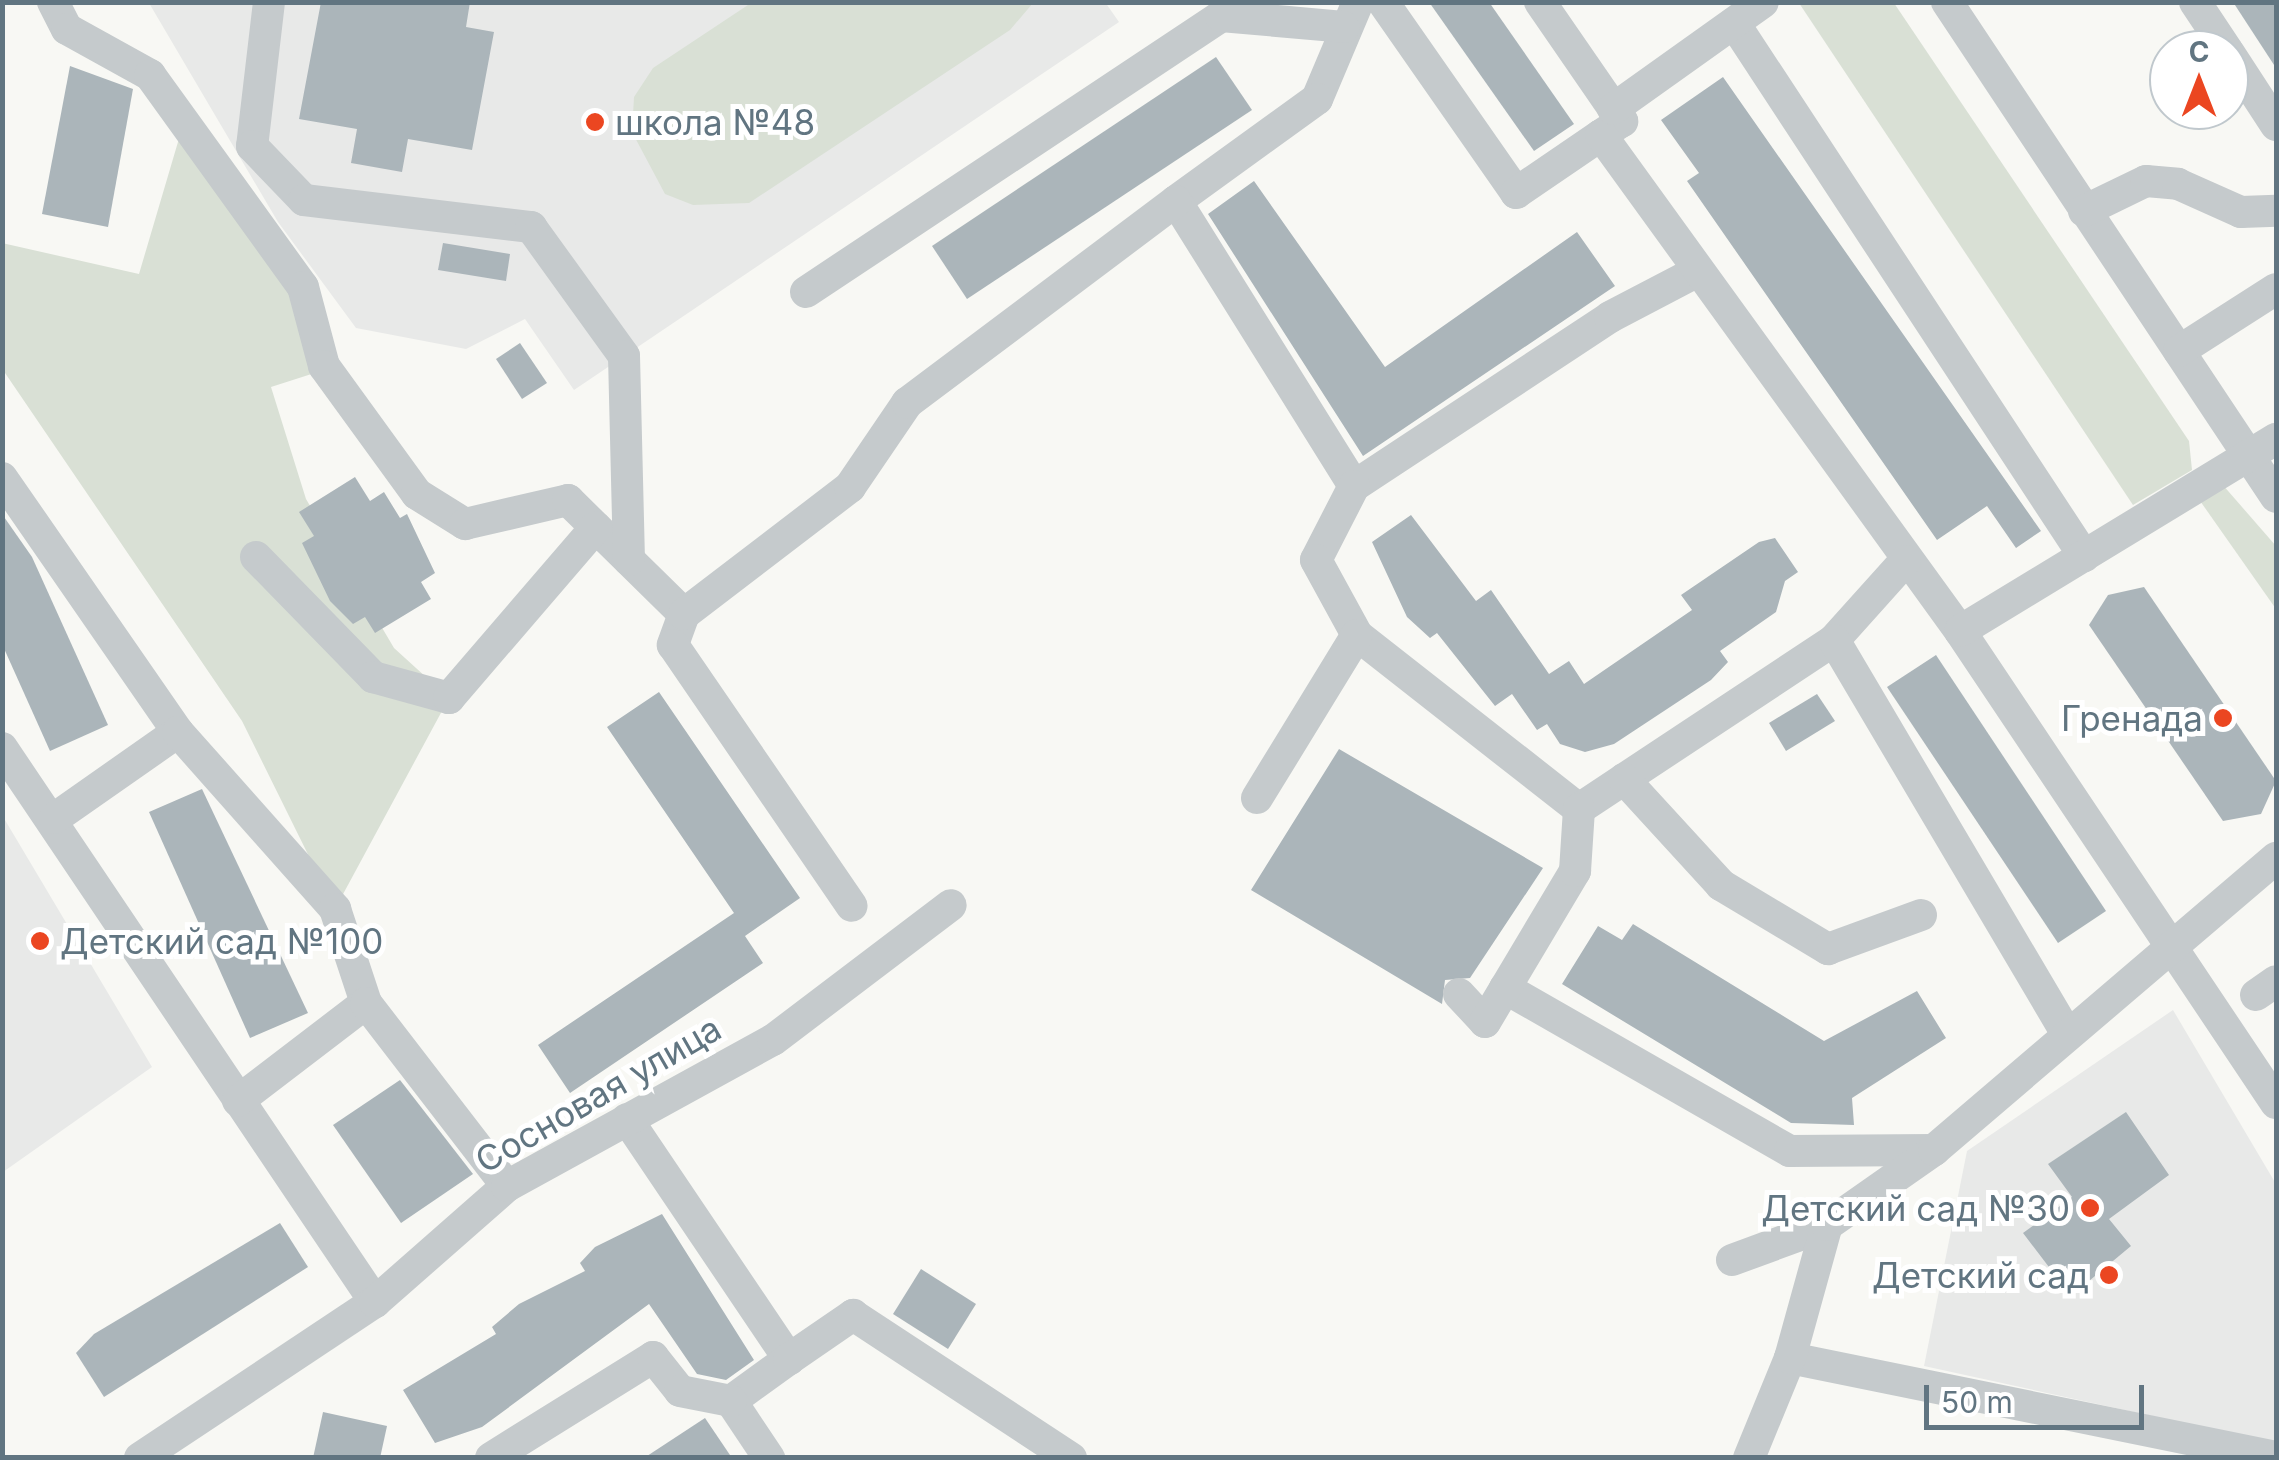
<!DOCTYPE html>
<html>
<head>
<meta charset="utf-8">
<style>
	body { margin:0 }
	#map { position:relative; width:2279px; height:1460px; overflow:hidden; background:#f8f8f4; font-family:Inter,sans-serif }
	div>[style] { position:absolute }
	.built>* { inset:0; background:#e8e9e8 }
	.green>* { inset:0; background:#d9e0d5 }
	.building>* { inset:0; background:#abb5ba }
	.minor>* { height:32px; margin:-16px; padding:0 16px; transform-origin:16px; border-radius:16px; background:#c5cacc }
	.dots>* { width:28px; height:28px; translate:-50% -50%; box-sizing:border-box; border:5px solid #fff; border-radius:50% }
	span { translate:-50% -50%; white-space:nowrap; text-align:center; line-height:1.15; -webkit-text-stroke:10px #fff; paint-order:stroke }
	.poi-label { font-size:35px; color:#617581 }
	.left { translate:0 -50%; text-align:left }
	.right { translate:-100% -50%; text-align:right }
	.street-label { font-size:35px; color:#617581 }
	.frame { position:absolute; inset:0; border:5px solid #617581; pointer-events:none }
	.north { position:absolute; left:2149px; top:30px; width:100px; height:100px; box-sizing:border-box; background:#fff; border:2px solid #c0c8cd; border-radius:50%; rotate:0deg; font-size:28px; font-weight:700; line-height:40px; text-align:center; color:#617581 }
	.north::after { content:''; display:block; margin:auto; width:35px; height:45px; background:#eb4621; clip-path:polygon(50% 0,100% 100%,50% 72%,0 100%) }
	.scale { position:absolute; left:1924px; top:1385px; width:220px; height:45px; box-sizing:border-box; border:5px solid #617581; border-top:0; padding-left:12px; font-size:30px; line-height:35px; white-space:nowrap; color:#617581; -webkit-text-stroke:8px #fff; paint-order:stroke }
</style>
</head>
<body>
<div id="map">
	<div class="built">
		<div style="clip-path:polygon(1105px 2px,1119px 22px,574px 390px,525px 319px,466px 349px,356px 328px,278px 222px,149px 3px)"></div>
		<div style="clip-path:polygon(2px 815px,152px 1067px,3px 1172px,2px 1172px)"></div>
		<div style="clip-path:polygon(2173px 1010px,2276px 1184px,2276px 1443px,1924px 1366px,1967px 1151px)"></div>
	</div>
	<div class="green">
		<div style="clip-path:polygon(751px 3px,751px 2px,1033px 3px,1010px 30px,749px 203px,693px 205px,665px 194px,632px 132px,634px 97px,653px 68px)"></div>
		<div style="clip-path:polygon(1799px 3px,1894px 3px,2189px 441px,2192px 470px,2133px 505px)"></div>
		<div style="clip-path:polygon(183px 125px,303px 287px,324px 370px,271px 387px,306px 499px,394px 648px,449px 698px,335px 909px,242px 721px,3px 370px,2px 243px,139px 274px)"></div>
		<div style="clip-path:polygon(2222px 484px,2276px 546px,2276px 609px,2198px 498px)"></div>
	</div>
	<div class="building">
		<div style="clip-path:polygon(321px 2px,470px 2px,466px 27px,494px 32px,472px 150px,408px 139px,402px 172px,351px 163px,357px 129px,299px 119px)"></div>
		<div style="clip-path:polygon(1429px 2px,1489px 2px,1574px 124px,1534px 151px)"></div>
		<div style="clip-path:polygon(2233px 2px,2276px 2px,2276px 68px)"></div>
		<div style="clip-path:polygon(1216px 57px,1252px 110px,967px 299px,932px 246px)"></div>
		<div style="clip-path:polygon(70px 66px,133px 89px,108px 227px,42px 214px)"></div>
		<div style="clip-path:polygon(1723px 77px,2041px 531px,2016px 548px,1987px 506px,1937px 540px,1687px 181px,1699px 173px,1661px 120px)"></div>
		<div style="clip-path:polygon(1254px 181px,1385px 367px,1577px 232px,1615px 286px,1363px 456px,1208px 214px)"></div>
		<div style="clip-path:polygon(443px 243px,510px 254px,506px 281px,438px 270px)"></div>
		<div style="clip-path:polygon(520px 343px,547px 383px,522px 399px,496px 359px)"></div>
		<div style="clip-path:polygon(355px 477px,370px 501px,384px 492px,400px 518px,407px 514px,435px 573px,421px 582px,431px 599px,375px 633px,365px 617px,353px 624px,330px 601px,302px 543px,314px 536px,299px 512px)"></div>
		<div style="clip-path:polygon(2px 514px,32px 557px,108px 725px,50px 751px,2px 644px)"></div>
		<div style="clip-path:polygon(1411px 515px,1476px 601px,1491px 590px,1549px 674px,1569px 661px,1584px 684px,1692px 610px,1681px 595px,1759px 542px,1775px 538px,1798px 572px,1785px 581px,1776px 612px,1720px 651px,1728px 662px,1711px 680px,1614px 744px,1585px 752px,1560px 744px,1547px 724px,1537px 730px,1512px 694px,1495px 706px,1437px 633px,1430px 638px,1407px 617px,1372px 542px)"></div>
		<div style="clip-path:polygon(2144px 587px,2276px 781px,2261px 814px,2223px 821px,2089px 625px,2108px 595px)"></div>
		<div style="clip-path:polygon(1936px 655px,2106px 911px,2058px 943px,1887px 687px)"></div>
		<div style="clip-path:polygon(659px 692px,800px 898px,745px 936px,763px 963px,570px 1093px,538px 1045px,734px 913px,607px 727px)"></div>
		<div style="clip-path:polygon(1817px 694px,1835px 721px,1786px 751px,1769px 723px)"></div>
		<div style="clip-path:polygon(1339px 749px,1543px 868px,1470px 978px,1445px 980px,1442px 1004px,1251px 890px)"></div>
		<div style="clip-path:polygon(202px 789px,308px 1013px,250px 1038px,149px 812px)"></div>
		<div style="clip-path:polygon(1633px 924px,1824px 1041px,1917px 991px,1946px 1038px,1852px 1098px,1854px 1125px,1791px 1123px,1562px 984px,1598px 926px,1622px 940px)"></div>
		<div style="clip-path:polygon(400px 1080px,473px 1174px,401px 1223px,333px 1125px)"></div>
		<div style="clip-path:polygon(2126px 1112px,2169px 1175px,2109px 1219px,2131px 1246px,2071px 1296px,2023px 1233px,2072px 1197px,2048px 1164px)"></div>
		<div style="clip-path:polygon(662px 1214px,754px 1360px,726px 1380px,697px 1374px,649px 1304px,482px 1427px,435px 1443px,403px 1390px,496px 1334px,492px 1327px,519px 1304px,585px 1271px,580px 1263px,595px 1247px)"></div>
		<div style="clip-path:polygon(280px 1223px,308px 1267px,104px 1397px,76px 1353px,94px 1334px)"></div>
		<div style="clip-path:polygon(921px 1269px,976px 1304px,948px 1349px,893px 1314px)"></div>
		<div style="clip-path:polygon(323px 1412px,387px 1426px,380px 1458px,313px 1458px)"></div>
		<div style="clip-path:polygon(705px 1418px,732px 1458px,644px 1458px)"></div>
	</div>
	<div class="minor">
		<div style="left:53px;top:2px;width:30px;rotate:63deg"></div>
		<div style="left:67px;top:29px;width:95px;rotate:29deg"></div>
		<div style="left:150px;top:75px;width:261px;rotate:54.2deg"></div>
		<div style="left:303px;top:287px;width:82px;rotate:75.1deg"></div>
		<div style="left:324px;top:366px;width:158px;rotate:54deg"></div>
		<div style="left:417px;top:494px;width:57px;rotate:32deg"></div>
		<div style="left:465px;top:524px;width:106px;rotate:-13.1deg"></div>
		<div style="left:568px;top:500px;width:163px;rotate:44.5deg"></div>
		<div style="left:684px;top:614px;width:33px;rotate:110deg"></div>
		<div style="left:673px;top:645px;width:316px;rotate:55.6deg"></div>
		<div style="left:269px;top:2px;width:145px;rotate:96.7deg"></div>
		<div style="left:252px;top:146px;width:75px;rotate:46.1deg"></div>
		<div style="left:304px;top:200px;width:229px;rotate:6.8deg"></div>
		<div style="left:531px;top:227px;width:159px;rotate:54.2deg"></div>
		<div style="left:624px;top:356px;width:204px;rotate:88.6deg"></div>
		<div style="left:1358px;top:2px;width:105px;rotate:112.9deg"></div>
		<div style="left:1317px;top:99px;width:174px;rotate:144.1deg"></div>
		<div style="left:1176px;top:201px;width:336px;rotate:58deg"></div>
		<div style="left:1354px;top:486px;width:307px;rotate:-33.4deg"></div>
		<div style="left:1610px;top:317px;width:99px;rotate:-27.6deg"></div>
		<div style="left:1383px;top:2px;width:233px;rotate:55.1deg"></div>
		<div style="left:1516px;top:193px;width:103px;rotate:-34.3deg"></div>
		<div style="left:1540px;top:2px;width:145px;rotate:55.4deg"></div>
		<div style="left:1622px;top:121px;width:25px;rotate:146deg"></div>
		<div style="left:1601px;top:135px;width:612px;rotate:54.1deg"></div>
		<div style="left:1960px;top:631px;width:568px;rotate:56.2deg"></div>
		<div style="left:1947px;top:2px;width:594px;rotate:56.39deg"></div>
		<div style="left:2195px;top:2px;width:58px;rotate:56.3deg"></div>
		<div style="left:1734px;top:23px;width:638px;rotate:56.71deg"></div>
		<div style="left:2229px;top:53px;width:86px;rotate:56.9deg"></div>
		<div style="left:1613px;top:109px;width:184px;rotate:-35.5deg"></div>
		<div style="left:2084px;top:211px;width:69px;rotate:-25.8deg"></div>
		<div style="left:2146px;top:181px;width:32px;rotate:5deg"></div>
		<div style="left:2178px;top:184px;width:69px;rotate:24deg"></div>
		<div style="left:2241px;top:212px;width:35px;rotate:-2deg"></div>
		<div style="left:806px;top:292px;width:498px;rotate:-33.6deg"></div>
		<div style="left:1221px;top:16px;width:123px;rotate:5.1deg"></div>
		<div style="left:2179px;top:351px;width:115px;rotate:-32.6deg"></div>
		<div style="left:2px;top:478px;width:309px;rotate:55.3deg"></div>
		<div style="left:1354px;top:486px;width:83px;rotate:117.2deg"></div>
		<div style="left:1316px;top:560px;width:85px;rotate:61.3deg"></div>
		<div style="left:1357px;top:635px;width:282px;rotate:38.1deg"></div>
		<div style="left:1579px;top:809px;width:306px;rotate:-33.5deg"></div>
		<div style="left:1834px;top:640px;width:106px;rotate:-48.1deg"></div>
		<div style="left:256px;top:557px;width:168px;rotate:45.7deg"></div>
		<div style="left:373px;top:677px;width:79px;rotate:15.4deg"></div>
		<div style="left:449px;top:698px;width:225px;rotate:-49.3deg"></div>
		<div style="left:684px;top:614px;width:209px;rotate:-37.4deg"></div>
		<div style="left:850px;top:487px;width:102px;rotate:-55.8deg"></div>
		<div style="left:907px;top:403px;width:336px;rotate:-36.9deg"></div>
		<div style="left:1960px;top:631px;width:370px;rotate:-31.3deg"></div>
		<div style="left:1834px;top:640px;width:454px;rotate:59.4deg"></div>
		<div style="left:2px;top:748px;width:668px;rotate:56.05deg"></div>
		<div style="left:1624px;top:779px;width:144px;rotate:47.5deg"></div>
		<div style="left:1721px;top:885px;width:125px;rotate:30.9deg"></div>
		<div style="left:1828px;top:949px;width:99px;rotate:-20.1deg"></div>
		<div style="left:1257px;top:798px;width:191px;rotate:-58.5deg"></div>
		<div style="left:55px;top:818px;width:150px;rotate:-35deg"></div>
		<div style="left:178px;top:732px;width:237px;rotate:48.4deg"></div>
		<div style="left:335px;top:909px;width:99px;rotate:71.7deg"></div>
		<div style="left:366px;top:1003px;width:161px;rotate:142.6deg"></div>
		<div style="left:1505px;top:988px;width:328px;rotate:29.8deg"></div>
		<div style="left:1790px;top:1151px;width:144px;rotate:-0.4deg"></div>
		<div style="left:1459px;top:994px;width:38px;rotate:47deg"></div>
		<div style="left:1485px;top:1022px;width:176px;rotate:-59.2deg"></div>
		<div style="left:1575px;top:871px;width:62px;rotate:-86.3deg"></div>
		<div style="left:2256px;top:995px;width:24px;rotate:-35deg"></div>
		<div style="left:366px;top:1003px;width:231px;rotate:52.4deg"></div>
		<div style="left:627px;top:1119px;width:290px;rotate:56deg"></div>
		<div style="left:789px;top:1359px;width:72px;rotate:144.1deg"></div>
		<div style="left:731px;top:1401px;width:69px;rotate:56.3deg"></div>
		<div style="left:1732px;top:1260px;width:101px;rotate:-20.2deg"></div>
		<div style="left:1790px;top:1358px;width:496px;rotate:11.5deg"></div>
		<div style="left:789px;top:1359px;width:78px;rotate:-34.5deg"></div>
		<div style="left:853px;top:1315px;width:261px;rotate:33.3deg"></div>
		<div style="left:140px;top:1458px;width:282px;rotate:-33.6deg"></div>
		<div style="left:375px;top:1302px;width:176px;rotate:-41.3deg"></div>
		<div style="left:507px;top:1186px;width:303px;rotate:-28.8deg"></div>
		<div style="left:773px;top:1040px;width:223px;rotate:-37.2deg"></div>
		<div style="left:491px;top:1458px;width:191px;rotate:-31.9deg"></div>
		<div style="left:653px;top:1357px;width:43px;rotate:51.5deg"></div>
		<div style="left:680px;top:1391px;width:52px;rotate:11.1deg"></div>
		<div style="left:1749px;top:1458px;width:108px;rotate:-67.7deg"></div>
		<div style="left:1790px;top:1358px;width:138px;rotate:-74.5deg"></div>
		<div style="left:1827px;top:1225px;width:131px;rotate:-35deg"></div>
		<div style="left:1934px;top:1150px;width:450px;rotate:-40.5deg"></div>
	</div>
	<div class="dots">
		<div style="left:595px;top:122px;background:#eb4621"></div>
		<div style="left:2223px;top:718px;background:#eb4621"></div>
		<div style="left:40px;top:941px;background:#eb4621"></div>
		<div style="left:2090px;top:1208px;background:#eb4621"></div>
		<div style="left:2109px;top:1275px;background:#eb4621"></div>
	</div>
	<div class="poi-label">
		<span class="left" style="left:615px;top:122px">школа №48</span>
		<span class="right" style="left:2203px;top:718px">Гренада</span>
		<span class="left" style="left:60px;top:941px">Детский сад №100</span>
		<span class="right" style="left:2070px;top:1208px">Детский сад №30</span>
		<span class="right" style="left:2089px;top:1275px">Детский сад</span>
	</div>
	<div class="street-label">
		<span style="left:598px;top:1094px;rotate:-30deg">Сосновая улица</span>
	</div>
	<div class="frame"></div>
	<div class="north">С</div>
	<div class="scale">50 m</div>
</div>
</body>
</html>
